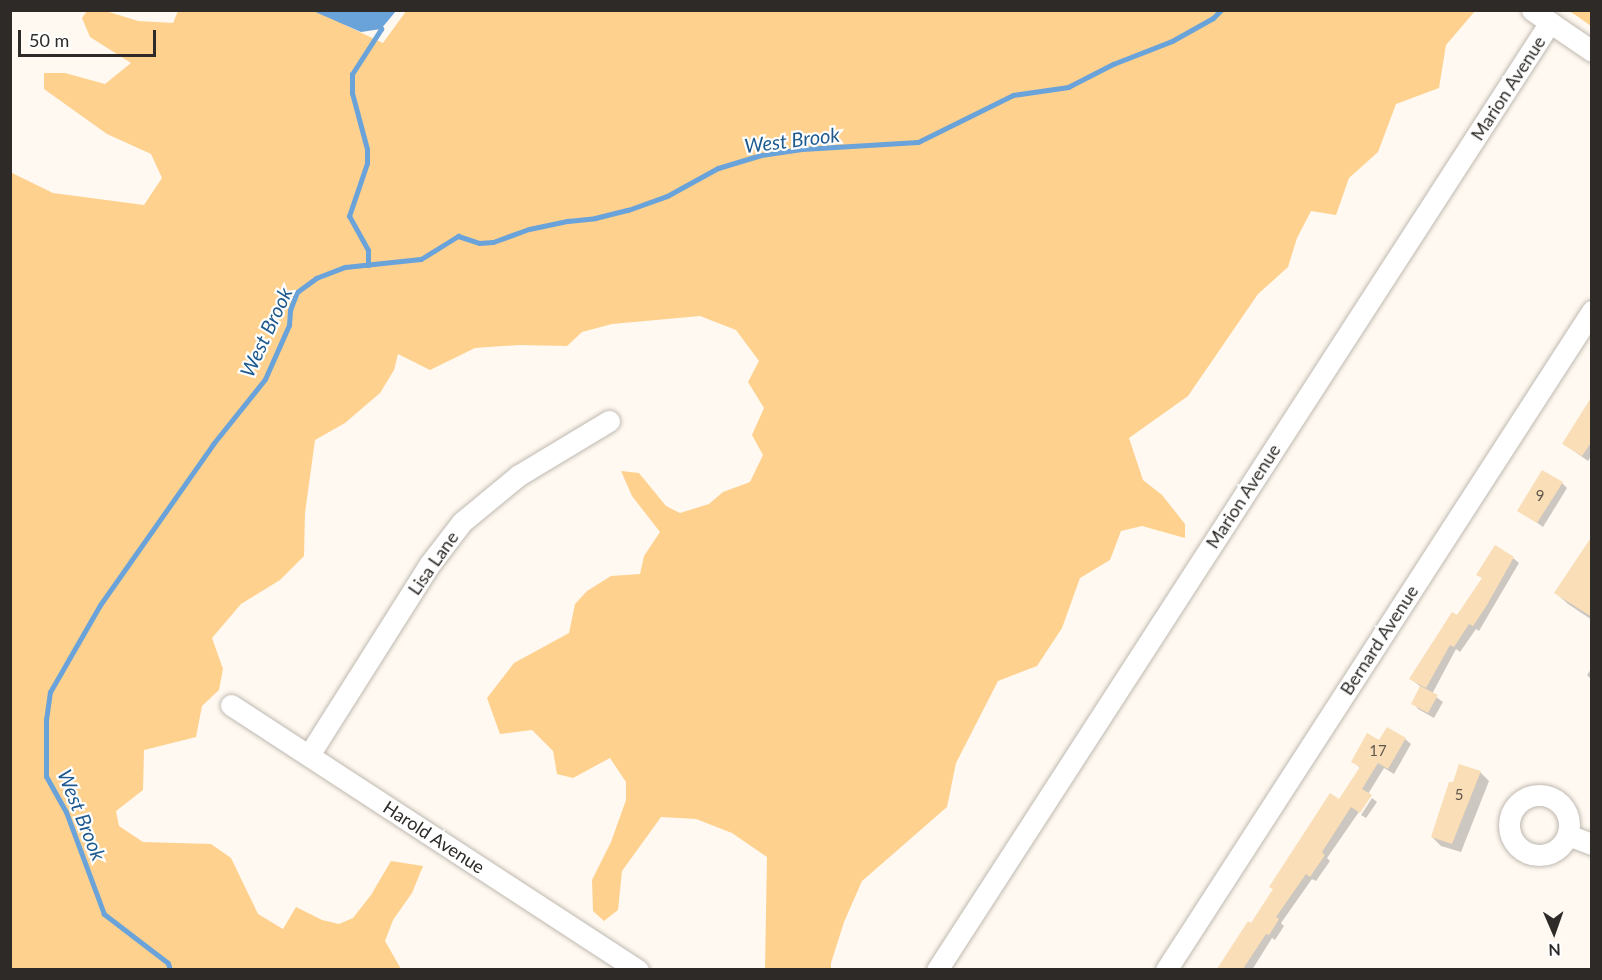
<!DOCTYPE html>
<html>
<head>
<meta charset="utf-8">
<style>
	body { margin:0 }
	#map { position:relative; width:1602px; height:980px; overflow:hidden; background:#fff9f1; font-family:Lato,sans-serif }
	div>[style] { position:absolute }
	.green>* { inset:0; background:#ffd18e }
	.water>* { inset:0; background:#6aa3d9 }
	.shadow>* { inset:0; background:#0003 }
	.stream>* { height:5px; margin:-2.5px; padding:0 2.5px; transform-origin:2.5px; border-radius:2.5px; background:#6aa3d9 }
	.building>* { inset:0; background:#fadeb7 }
	.roads { filter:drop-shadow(0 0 2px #bfb9b1) drop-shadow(0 0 2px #bfb9b1) }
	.minor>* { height:21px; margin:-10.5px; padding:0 10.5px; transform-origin:10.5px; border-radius:10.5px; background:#fff }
	.minor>.ring { margin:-10.5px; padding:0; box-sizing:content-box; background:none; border:21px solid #fff; border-radius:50% }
	span { translate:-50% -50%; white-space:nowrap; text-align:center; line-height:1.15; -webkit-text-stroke:4.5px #fff; paint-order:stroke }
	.number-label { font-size:15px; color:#60574b }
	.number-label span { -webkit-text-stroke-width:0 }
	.street-label { font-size:18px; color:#2d2a27 }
	.water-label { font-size:20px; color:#1e5a8e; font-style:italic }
	.frame { position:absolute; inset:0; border:12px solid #2d2a27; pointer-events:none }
	.north { position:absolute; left:1524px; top:902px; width:60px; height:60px; -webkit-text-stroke:4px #fff; paint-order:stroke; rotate:178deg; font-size:16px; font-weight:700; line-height:24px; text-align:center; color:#2d2a27 }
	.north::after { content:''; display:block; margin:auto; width:21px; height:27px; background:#2d2a27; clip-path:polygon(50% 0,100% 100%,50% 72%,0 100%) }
	.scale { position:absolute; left:18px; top:30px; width:138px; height:27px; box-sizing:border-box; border:3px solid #2d2a27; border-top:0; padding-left:8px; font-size:18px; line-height:21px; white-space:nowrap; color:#2d2a27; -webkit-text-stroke:4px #fff; paint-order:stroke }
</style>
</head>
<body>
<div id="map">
	<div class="green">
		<div style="clip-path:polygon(407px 10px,1475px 11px,1446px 45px,1439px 88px,1396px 104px,1378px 152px,1349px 178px,1336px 215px,1311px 211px,1297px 238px,1288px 267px,1258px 294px,1188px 396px,1129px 438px,1143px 480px,1162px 495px,1185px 524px,1185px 538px,1142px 526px,1121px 531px,1110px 560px,1080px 578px,1062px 628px,1037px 666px,998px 681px,956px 763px,947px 807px,862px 881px,844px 922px,831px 963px,831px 969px,765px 969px,767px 857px,732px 833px,696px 819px,661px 817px,622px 871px,618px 910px,604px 921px,593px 911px,592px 880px,611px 842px,626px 800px,626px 782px,610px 758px,573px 778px,557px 774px,553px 751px,532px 730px,500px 734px,487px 698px,514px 663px,569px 633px,575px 604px,587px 591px,611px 576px,640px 574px,644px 556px,660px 532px,632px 496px,621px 471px,639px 473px,666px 506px,680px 513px,709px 504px,723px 492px,750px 482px,763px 455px,752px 435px,764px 408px,748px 382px,759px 361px,736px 330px,700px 316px,612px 324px,582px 332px,567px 346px,519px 345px,475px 348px,430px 370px,398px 354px,394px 370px,380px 393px,345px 423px,315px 440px,305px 513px,304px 556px,280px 580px,241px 604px,212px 638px,223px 669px,219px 690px,202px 706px,196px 737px,144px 750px,143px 790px,116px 811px,119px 826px,143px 842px,211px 844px,231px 858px,258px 914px,283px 929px,296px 907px,322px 920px,339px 924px,353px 918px,371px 895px,391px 861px,423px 866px,412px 893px,393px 920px,385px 941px,401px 969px,11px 969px,10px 172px,53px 193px,144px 205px,162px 178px,151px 154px,107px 134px,44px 89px,44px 73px,65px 73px,105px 84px,131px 63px,90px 37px,82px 18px,87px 11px,106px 11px,138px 21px,173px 23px,178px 11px,322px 11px,347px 26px,383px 43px)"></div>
		<div style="clip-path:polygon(1569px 11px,1591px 11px,1591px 26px,1577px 16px)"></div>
	</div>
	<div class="water">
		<div style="clip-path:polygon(313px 11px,396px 11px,381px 29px,361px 32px)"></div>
	</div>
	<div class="shadow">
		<div style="clip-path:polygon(1592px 401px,1592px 455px,1588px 461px,1564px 444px)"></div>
		<div style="clip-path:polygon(1562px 483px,1567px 488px,1543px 527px,1519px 510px)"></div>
		<div style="clip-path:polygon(1592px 540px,1592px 620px,1568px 604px,1556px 593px)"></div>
		<div style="clip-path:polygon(1513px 558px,1519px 563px,1479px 631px,1476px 629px,1460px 652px,1456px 649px,1432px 694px,1443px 702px,1434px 718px,1418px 709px,1413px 703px,1421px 687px,1411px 679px,1458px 618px,1483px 579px,1478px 574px)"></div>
		<div style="clip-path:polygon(1592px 668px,1592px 680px,1587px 675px)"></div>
		<div style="clip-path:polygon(1405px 739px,1411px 744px,1394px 774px,1384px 768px,1368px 794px,1370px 796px,1327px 858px,1330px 861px,1316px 881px,1312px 879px,1281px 923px,1284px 926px,1275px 940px,1272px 938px,1252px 970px,1219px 970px,1361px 769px,1353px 761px,1380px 742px)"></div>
		<div style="clip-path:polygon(1480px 772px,1489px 781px,1461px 852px,1441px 846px,1432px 837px)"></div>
		<div style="clip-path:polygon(1372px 798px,1377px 802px,1366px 818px,1361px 815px)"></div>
	</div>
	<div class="stream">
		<div style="left:368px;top:265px;width:15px;rotate:-90deg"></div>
		<div style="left:368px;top:250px;width:39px;rotate:-119deg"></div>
		<div style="left:349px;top:216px;width:56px;rotate:-71.2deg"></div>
		<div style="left:367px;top:163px;width:14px;rotate:-90deg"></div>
		<div style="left:367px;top:149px;width:58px;rotate:-105deg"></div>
		<div style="left:352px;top:93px;width:19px;rotate:-90deg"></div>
		<div style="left:352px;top:74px;width:54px;rotate:-57.2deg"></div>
		<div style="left:381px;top:29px;width:21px;rotate:-113deg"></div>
		<div style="left:170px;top:970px;width:7px;rotate:-106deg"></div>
		<div style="left:168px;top:963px;width:81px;rotate:-142.6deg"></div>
		<div style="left:104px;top:914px;width:109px;rotate:-110.4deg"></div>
		<div style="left:66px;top:812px;width:41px;rotate:-119.1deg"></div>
		<div style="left:46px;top:776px;width:56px;rotate:-90deg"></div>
		<div style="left:46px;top:720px;width:28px;rotate:-82deg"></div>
		<div style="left:50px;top:692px;width:100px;rotate:-60.1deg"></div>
		<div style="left:100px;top:605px;width:197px;rotate:-54.9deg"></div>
		<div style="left:213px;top:444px;width:83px;rotate:-51.3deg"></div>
		<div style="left:265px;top:379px;width:59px;rotate:-66deg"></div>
		<div style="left:289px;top:325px;width:15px;rotate:-86deg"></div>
		<div style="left:290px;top:310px;width:19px;rotate:-69deg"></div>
		<div style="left:297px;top:292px;width:24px;rotate:-36deg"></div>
		<div style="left:316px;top:278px;width:31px;rotate:-21deg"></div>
		<div style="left:345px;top:267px;width:76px;rotate:-6deg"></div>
		<div style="left:421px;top:259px;width:44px;rotate:-31.9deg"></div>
		<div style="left:458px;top:236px;width:22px;rotate:18deg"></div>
		<div style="left:479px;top:243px;width:14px;rotate:-4deg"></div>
		<div style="left:493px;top:242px;width:38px;rotate:-20deg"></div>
		<div style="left:529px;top:229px;width:40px;rotate:-12deg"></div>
		<div style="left:568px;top:221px;width:27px;rotate:-6deg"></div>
		<div style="left:595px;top:218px;width:34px;rotate:-14deg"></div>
		<div style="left:628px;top:210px;width:41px;rotate:-19.7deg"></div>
		<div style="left:667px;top:196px;width:58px;rotate:-28.8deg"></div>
		<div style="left:718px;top:168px;width:45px;rotate:-16.8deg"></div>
		<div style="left:761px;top:155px;width:41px;rotate:-8.3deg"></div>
		<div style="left:802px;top:149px;width:116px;rotate:-3.5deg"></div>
		<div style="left:918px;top:142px;width:106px;rotate:-26.3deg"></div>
		<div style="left:1013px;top:95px;width:56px;rotate:-8.3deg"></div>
		<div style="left:1068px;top:87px;width:51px;rotate:-27.1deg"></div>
		<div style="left:1113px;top:64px;width:63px;rotate:-21.3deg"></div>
		<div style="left:1172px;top:41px;width:47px;rotate:-29.3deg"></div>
		<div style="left:1213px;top:18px;width:11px;rotate:-45deg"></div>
	</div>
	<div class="building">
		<div style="clip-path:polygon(1592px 396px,1592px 441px,1582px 456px,1562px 444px)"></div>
		<div style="clip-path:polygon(1542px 470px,1563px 482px,1537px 523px,1517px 511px)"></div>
		<div style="clip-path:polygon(1592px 536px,1592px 617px,1554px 593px)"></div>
		<div style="clip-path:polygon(1495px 545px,1514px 557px,1487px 605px,1473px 626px,1469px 624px,1454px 647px,1450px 645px,1426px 688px,1409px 679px,1452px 612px,1457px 615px,1482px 578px,1476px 575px)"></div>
		<div style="clip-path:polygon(1420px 686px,1438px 695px,1428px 713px,1411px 704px)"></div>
		<div style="clip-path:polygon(1387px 727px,1406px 738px,1388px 769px,1378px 763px,1362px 789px,1372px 795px,1360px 813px,1351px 807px,1322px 852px,1325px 855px,1310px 877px,1306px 874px,1276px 917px,1279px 919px,1269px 935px,1266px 934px,1243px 969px,1217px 969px,1248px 921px,1251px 923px,1273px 889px,1269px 887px,1330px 793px,1339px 799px,1360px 767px,1351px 762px,1367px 733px,1379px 740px)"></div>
		<div style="clip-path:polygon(1459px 764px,1481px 771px,1452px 844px,1431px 837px,1449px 782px,1453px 782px)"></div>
	</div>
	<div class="roads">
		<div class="minor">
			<div style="left:1532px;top:10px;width:73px;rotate:34.3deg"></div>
			<div style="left:231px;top:705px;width:486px;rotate:33.1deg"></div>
			<div style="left:309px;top:755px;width:225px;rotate:-57.7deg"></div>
			<div style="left:429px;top:565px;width:54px;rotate:-52.5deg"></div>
			<div style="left:462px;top:522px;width:74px;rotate:-39.5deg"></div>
			<div style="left:519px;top:475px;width:105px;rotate:-31deg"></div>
			<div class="ring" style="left:1509px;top:795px;width:39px;height:39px"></div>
			<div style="left:1568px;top:835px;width:26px;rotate:21deg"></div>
			<div style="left:937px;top:970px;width:1129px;rotate:-57.11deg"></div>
			<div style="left:1166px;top:970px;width:785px;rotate:-57.12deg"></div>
		</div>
	</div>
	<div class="number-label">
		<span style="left:1540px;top:496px">9</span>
		<span style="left:1378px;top:751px">17</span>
		<span style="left:1459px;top:795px">5</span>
	</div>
	<div class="street-label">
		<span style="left:1508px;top:88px;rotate:-57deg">Marion Avenue</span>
		<span style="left:1243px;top:496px;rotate:-57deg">Marion Avenue</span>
		<span style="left:433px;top:563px;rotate:-55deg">Lisa Lane</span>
		<span style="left:1379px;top:640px;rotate:-57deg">Bernard Avenue</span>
		<span style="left:434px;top:837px;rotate:33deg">Harold Avenue</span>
	</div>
	<div class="water-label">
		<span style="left:792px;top:140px;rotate:-7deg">West Brook</span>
		<span style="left:266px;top:332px;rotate:-65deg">West Brook</span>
		<span style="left:82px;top:815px;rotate:68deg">West Brook</span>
	</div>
	<div class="frame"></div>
	<div class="north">N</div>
	<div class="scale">50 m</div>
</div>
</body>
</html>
